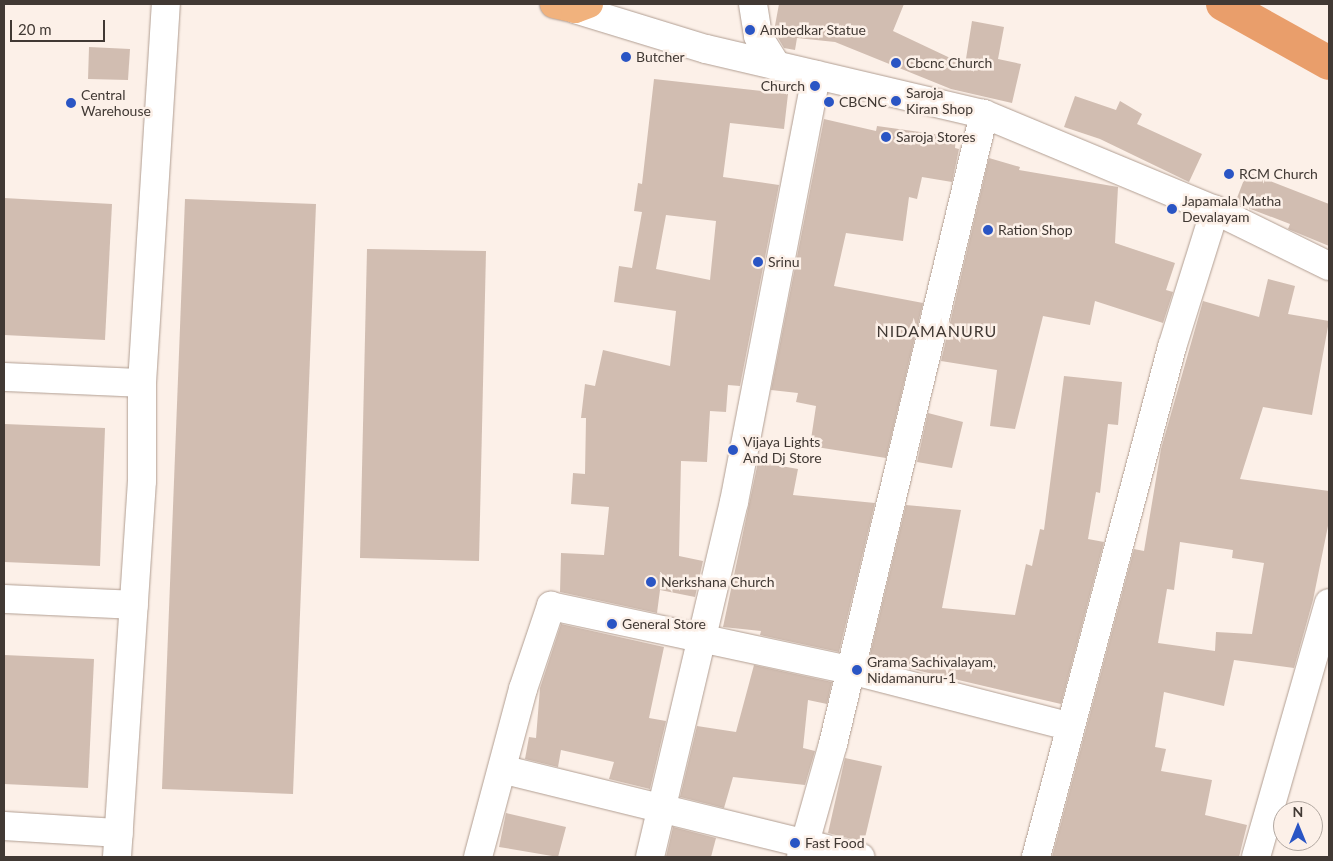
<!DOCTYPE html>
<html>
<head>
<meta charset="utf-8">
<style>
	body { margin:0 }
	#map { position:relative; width:1333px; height:861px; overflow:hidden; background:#fcf0e8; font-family:Lato,sans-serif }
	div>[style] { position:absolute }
	.canal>* { height:34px; margin:-17px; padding:0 17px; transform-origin:17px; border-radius:17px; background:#e99e6b }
	.building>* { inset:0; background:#d1bdb1 }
	.roads { filter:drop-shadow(0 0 1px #b19e92) drop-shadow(0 0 1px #b19e92) }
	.minor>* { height:28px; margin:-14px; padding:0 14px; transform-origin:14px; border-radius:14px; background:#fff }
	.major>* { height:28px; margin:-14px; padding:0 14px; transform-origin:14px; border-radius:14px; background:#f1b27d }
	.dots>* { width:14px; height:14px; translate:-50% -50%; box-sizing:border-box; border:2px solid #fcf0e8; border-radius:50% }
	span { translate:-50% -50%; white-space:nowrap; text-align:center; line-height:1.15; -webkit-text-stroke:5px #fcf0e8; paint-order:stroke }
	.poi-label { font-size:14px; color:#413934 }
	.left { translate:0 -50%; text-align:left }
	.right { translate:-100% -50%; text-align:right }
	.quarter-label { font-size:16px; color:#413934; letter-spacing:1px }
	.frame { position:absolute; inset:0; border:5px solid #413934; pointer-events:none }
	.north { position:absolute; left:1273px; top:801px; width:50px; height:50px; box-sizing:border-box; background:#fcf0e8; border:1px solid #b1a7a0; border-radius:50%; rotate:0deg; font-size:14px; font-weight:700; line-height:20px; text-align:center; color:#413934 }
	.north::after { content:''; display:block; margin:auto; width:18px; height:22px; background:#2a55c4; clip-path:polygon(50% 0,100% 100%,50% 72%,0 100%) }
	.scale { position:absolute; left:10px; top:20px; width:95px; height:22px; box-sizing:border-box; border:2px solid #413934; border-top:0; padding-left:6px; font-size:15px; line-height:18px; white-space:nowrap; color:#413934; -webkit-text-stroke:4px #fcf0e8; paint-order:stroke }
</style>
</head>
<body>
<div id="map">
	<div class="canal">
		<div style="left:1223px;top:4px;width:121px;rotate:29.1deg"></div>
	</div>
	<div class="building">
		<div style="clip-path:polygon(779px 4px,904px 4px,893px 31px,965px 65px,972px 21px,1004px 27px,998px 59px,1021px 64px,1012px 103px,951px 89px,835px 42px,797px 38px,795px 50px,784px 48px,774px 31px)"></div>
		<div style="clip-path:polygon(89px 47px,130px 49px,128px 80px,88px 79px)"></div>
		<div style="clip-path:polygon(evenodd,654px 79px,788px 94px,784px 129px,730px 123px,723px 177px,779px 185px,740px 386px,728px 385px,726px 412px,710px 411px,707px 462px,681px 461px,679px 556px,703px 561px,695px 597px,660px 590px,657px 613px,560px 592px,561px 553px,604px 555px,609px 507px,571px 504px,573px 473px,585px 474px,586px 418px,581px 418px,585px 384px,595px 386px,603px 350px,670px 366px,676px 311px,614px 302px,619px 266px,632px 268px,642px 212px,634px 211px,638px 183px,642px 184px,654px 79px,666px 215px,716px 221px,710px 280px,656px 269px,666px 215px)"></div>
		<div style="clip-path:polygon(1075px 96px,1116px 110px,1120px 101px,1142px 114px,1137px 124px,1202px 154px,1189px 182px,1100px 139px,1064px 127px)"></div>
		<div style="clip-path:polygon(824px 119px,876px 131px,877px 126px,956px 137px,955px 148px,959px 149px,952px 182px,922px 177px,917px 199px,909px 197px,903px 241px,846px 233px,834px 286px,923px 303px,886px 458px,810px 446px,816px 406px,796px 402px,798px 393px,771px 390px)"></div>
		<div style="clip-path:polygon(989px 158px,1020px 167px,1019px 170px,1118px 187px,1115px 243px,1175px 263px,1166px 290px,1173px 292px,1163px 323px,1095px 301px,1090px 325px,1043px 316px,1015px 429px,990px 426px,997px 370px,941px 361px)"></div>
		<div style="clip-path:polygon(1247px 172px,1329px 204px,1329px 246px,1288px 229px,1290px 224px,1235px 203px)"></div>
		<div style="clip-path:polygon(4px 198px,112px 204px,105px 340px,4px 335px)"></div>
		<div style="clip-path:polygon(185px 199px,316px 204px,293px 794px,162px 789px)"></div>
		<div style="clip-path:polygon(367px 249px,486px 251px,479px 561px,360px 558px)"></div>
		<div style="clip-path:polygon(evenodd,1268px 279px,1295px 286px,1288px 314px,1329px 321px,1312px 415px,1263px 407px,1240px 479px,1329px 491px,1329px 521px,1313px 600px,1294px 668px,1234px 660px,1224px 706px,1164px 692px,1155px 747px,1166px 749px,1161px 771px,1212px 780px,1205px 815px,1247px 825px,1239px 857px,1052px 857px,1134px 549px,1144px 551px,1161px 449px,1203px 301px,1259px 317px,1268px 279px,1180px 542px,1233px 550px,1232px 558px,1264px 563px,1252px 634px,1216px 632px,1215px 651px,1158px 643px,1167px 589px,1174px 590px,1180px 542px)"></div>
		<div style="clip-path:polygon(1064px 376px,1122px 382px,1118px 425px,1108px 424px,1100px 493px,1096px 492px,1088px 539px,1104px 542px,1061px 704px,869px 659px,906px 505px,961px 510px,942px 608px,1015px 615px,1026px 564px,1032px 566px,1040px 529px,1044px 530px)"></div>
		<div style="clip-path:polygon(928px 413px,963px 422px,952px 468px,917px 462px)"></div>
		<div style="clip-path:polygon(4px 424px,105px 428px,100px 566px,4px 562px)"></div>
		<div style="clip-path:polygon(758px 462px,798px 469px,793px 495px,875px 503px,839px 652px,760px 635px,761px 631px,723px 627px)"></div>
		<div style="clip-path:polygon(561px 624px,664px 647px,649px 718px,666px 721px,650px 789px,609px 779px,614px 762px,561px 750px,558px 767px,525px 759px,529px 737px,536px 738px,540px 688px)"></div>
		<div style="clip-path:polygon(4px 655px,94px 659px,88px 788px,4px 784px)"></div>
		<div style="clip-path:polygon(754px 665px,832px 682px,827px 704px,808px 700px,803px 748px,815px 751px,805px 785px,733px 777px,724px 808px,680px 797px,697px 726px,736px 732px)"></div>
		<div style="clip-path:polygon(845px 758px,882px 766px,864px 842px,828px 833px)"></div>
		<div style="clip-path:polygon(506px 813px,566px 827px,558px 857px,499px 847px)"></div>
		<div style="clip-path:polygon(673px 827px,716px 838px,711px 857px,666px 857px)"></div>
	</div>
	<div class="roads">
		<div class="minor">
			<div style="left:753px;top:4px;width:32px;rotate:81deg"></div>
			<div style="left:758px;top:36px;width:36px;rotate:58deg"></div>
			<div style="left:575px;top:9px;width:137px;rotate:17deg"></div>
			<div style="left:706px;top:49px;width:285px;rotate:13.2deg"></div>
			<div style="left:984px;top:114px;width:250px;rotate:22.6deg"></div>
			<div style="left:1215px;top:210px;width:127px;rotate:26.2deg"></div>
			<div style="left:4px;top:377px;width:138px;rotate:2.5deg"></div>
			<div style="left:4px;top:599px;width:130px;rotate:2.6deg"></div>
			<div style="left:505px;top:770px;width:366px;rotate:13.8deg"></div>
			<div style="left:4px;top:826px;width:115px;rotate:3.5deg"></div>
			<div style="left:117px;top:857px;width:377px;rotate:-86.2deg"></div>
			<div style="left:142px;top:481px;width:98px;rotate:-90deg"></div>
			<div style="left:142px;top:383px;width:380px;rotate:-86.4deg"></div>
			<div style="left:478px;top:857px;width:174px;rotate:-75deg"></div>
			<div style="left:523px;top:689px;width:88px;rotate:-71.4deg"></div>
			<div style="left:551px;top:606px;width:306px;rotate:12.1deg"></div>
			<div style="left:850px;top:670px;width:225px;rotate:14.4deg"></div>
			<div style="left:650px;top:857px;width:365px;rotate:-76.7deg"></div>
			<div style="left:734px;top:502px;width:435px;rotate:-79.1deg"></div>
			<div style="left:801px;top:857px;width:117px;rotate:-74.2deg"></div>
			<div style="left:833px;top:744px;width:648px;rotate:-76.52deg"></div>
			<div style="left:1036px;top:857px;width:528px;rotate:-75.07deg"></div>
			<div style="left:1172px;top:347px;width:144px;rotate:-72.6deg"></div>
			<div style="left:1256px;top:857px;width:264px;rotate:-74deg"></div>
		</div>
		<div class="major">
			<div style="left:554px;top:4px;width:22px;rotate:13deg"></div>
			<div style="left:575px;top:9px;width:15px;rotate:-20deg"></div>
		</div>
	</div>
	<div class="dots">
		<div style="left:750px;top:30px;background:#2a55c4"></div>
		<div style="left:626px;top:57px;background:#2a55c4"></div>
		<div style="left:896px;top:63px;background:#2a55c4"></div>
		<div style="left:815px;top:86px;background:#2a55c4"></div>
		<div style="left:896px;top:101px;background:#2a55c4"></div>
		<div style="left:829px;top:102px;background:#2a55c4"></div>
		<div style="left:71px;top:103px;background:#2a55c4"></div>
		<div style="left:886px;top:137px;background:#2a55c4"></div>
		<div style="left:1229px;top:174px;background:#2a55c4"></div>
		<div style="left:1172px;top:209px;background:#2a55c4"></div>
		<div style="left:988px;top:230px;background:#2a55c4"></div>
		<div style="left:758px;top:262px;background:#2a55c4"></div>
		<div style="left:733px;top:450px;background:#2a55c4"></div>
		<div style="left:651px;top:582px;background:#2a55c4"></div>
		<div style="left:612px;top:624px;background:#2a55c4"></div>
		<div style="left:857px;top:670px;background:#2a55c4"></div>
		<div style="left:795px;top:843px;background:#2a55c4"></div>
	</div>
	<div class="poi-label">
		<span class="left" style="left:760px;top:30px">Ambedkar Statue</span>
		<span class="left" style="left:636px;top:57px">Butcher</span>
		<span class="left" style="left:906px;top:63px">Cbcnc Church</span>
		<span class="right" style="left:805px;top:86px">Church</span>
		<span class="left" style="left:906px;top:101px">Saroja<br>Kiran Shop</span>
		<span class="left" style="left:81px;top:103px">Central<br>Warehouse</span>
		<span class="left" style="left:839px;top:102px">CBCNC</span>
		<span class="left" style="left:896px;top:137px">Saroja Stores</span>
		<span class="left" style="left:1239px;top:174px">RCM Church</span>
		<span class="left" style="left:1182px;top:209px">Japamala Matha<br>Devalayam</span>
		<span class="left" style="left:998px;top:230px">Ration Shop</span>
		<span class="left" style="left:768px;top:262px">Srinu</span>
		<span class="left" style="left:743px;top:450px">Vijaya Lights<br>And Dj Store</span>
		<span class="left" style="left:661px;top:582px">Nerkshana Church</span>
		<span class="left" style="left:622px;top:624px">General Store</span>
		<span class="left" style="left:867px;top:670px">Grama Sachivalayam,<br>Nidamanuru-1</span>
		<span class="left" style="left:805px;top:843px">Fast Food</span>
	</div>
	<div class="quarter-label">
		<span style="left:937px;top:331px">NIDAMANURU</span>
	</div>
	<div class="frame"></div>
	<div class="north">N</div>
	<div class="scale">20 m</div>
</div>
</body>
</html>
